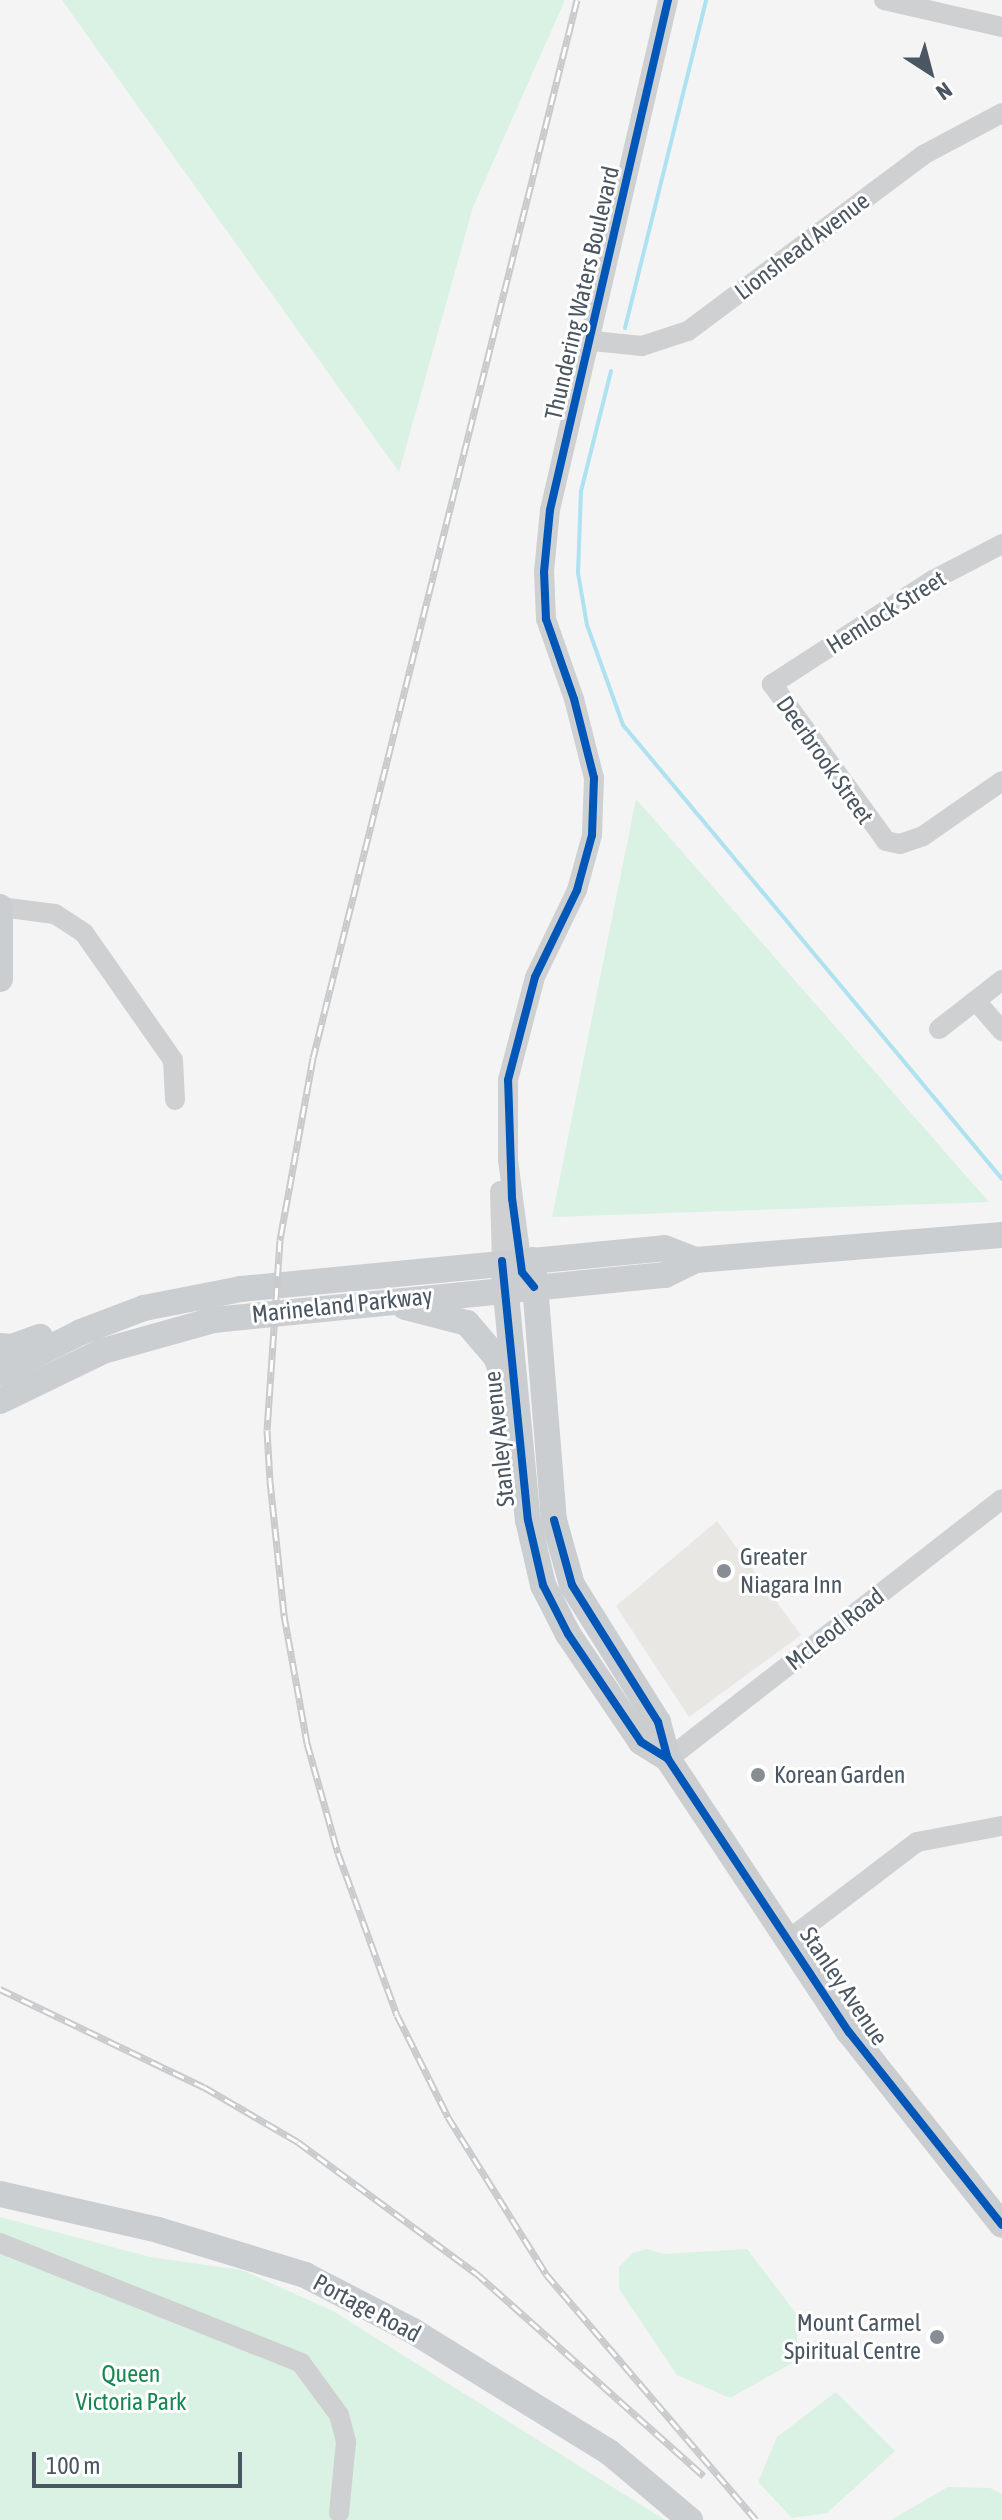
<!DOCTYPE html>
<html>
<head>
<meta charset="utf-8">
<style>
	body { margin:0 }
	#map { position:relative; width:1002px; height:2520px; overflow:hidden; background:#f4f4f4; font-family:"Asap Condensed",sans-serif }
	div>[style] { position:absolute }
	.commercial>* { inset:0; background:#e8e7e3 }
	.green>* { inset:0; background:#d9f2e3 }
	.stream>* { height:4px; margin:-2px; padding:0 2px; transform-origin:2px; border-radius:2px; background:#aee2f0 }
	.minor>* { height:20px; margin:-10px; padding:0 10px; transform-origin:10px; border-radius:10px; background:#ced0d2 }
	.major>* { height:26px; margin:-13px; padding:0 13px; transform-origin:13px; border-radius:13px; background:#caced1 }
	.rail>* { height:7px; margin-top:-3.5px; transform-origin:0; background:repeating-linear-gradient(90deg,#fff 0 12px,#c9cacc 0 24px); box-sizing:border-box; border-block:2px solid #c9cacc }
	.cycleway>* { height:8px; margin:-4px; padding:0 4px; transform-origin:4px; border-radius:4px; background:#0057b8 }
	.dots>* { width:22px; height:22px; translate:-50% -50%; box-sizing:border-box; border:4px solid #fff; border-radius:50% }
	span { translate:-50% -50%; white-space:nowrap; text-align:center; line-height:1.15; -webkit-text-stroke:6px #fff; paint-order:stroke }
	.street-label { font-size:24px; color:#4a5661 }
	.poi-label { font-size:24px; color:#4a5661 }
	.left { translate:0 -50%; text-align:left }
	.right { translate:-100% -50%; text-align:right }
	.park-label { font-size:24px; color:#17864f }
	.north { position:absolute; left:890px; top:32px; width:80px; height:80px; -webkit-text-stroke:6px #fff; paint-order:stroke; rotate:144deg; font-size:22px; font-weight:700; line-height:32px; text-align:center; color:#4a5661 }
	.north::after { content:''; display:block; margin:auto; width:28px; height:36px; background:#4a5661; clip-path:polygon(50% 0,100% 100%,50% 72%,0 100%) }
	.scale { position:absolute; left:32px; top:2452px; width:210px; height:36px; box-sizing:border-box; border:4px solid #4a5661; border-top:0; padding-left:10px; font-size:24px; line-height:28px; white-space:nowrap; color:#4a5661; -webkit-text-stroke:6px #fff; paint-order:stroke }
</style>
</head>
<body>
<div id="map">
	<div class="commercial">
		<div style="clip-path:polygon(717px 1521px,801px 1635px,689px 1717px,616px 1606px)"></div>
	</div>
	<div class="green">
		<div style="clip-path:polygon(62px 0,565px 0,473px 207px,399px 472px)"></div>
		<div style="clip-path:polygon(636px 799px,989px 1202px,552px 1217px)"></div>
		<div style="clip-path:polygon(0 2217px,150px 2257px,242px 2270px,333px 2311px,665px 2520px,0 2520px)"></div>
		<div style="clip-path:polygon(647px 2249px,664px 2254px,747px 2249px,798px 2316px,796px 2361px,730px 2398px,677px 2375px,619px 2289px,619px 2267px,633px 2253px)"></div>
		<div style="clip-path:polygon(836px 2392px,895px 2451px,827px 2513px,792px 2518px,758px 2482px,777px 2437px)"></div>
		<div style="clip-path:polygon(948px 2487px,990px 2488px,1002px 2494px,1002px 2520px,891px 2520px)"></div>
	</div>
	<div class="stream">
		<div style="left:625px;top:328px;width:338px;rotate:-76.1deg"></div>
		<div style="left:611px;top:371px;width:124px;rotate:104deg"></div>
		<div style="left:581px;top:491px;width:82px;rotate:92.1deg"></div>
		<div style="left:578px;top:573px;width:53px;rotate:80.2deg"></div>
		<div style="left:587px;top:625px;width:106px;rotate:70.2deg"></div>
		<div style="left:623px;top:725px;width:591px;rotate:50.14deg"></div>
	</div>
	<div class="minor">
		<div style="left:884px;top:0;width:121px;rotate:12.9deg"></div>
		<div style="left:593px;top:341px;width:49px;rotate:5.8deg"></div>
		<div style="left:642px;top:346px;width:48px;rotate:-18.1deg"></div>
		<div style="left:688px;top:331px;width:294px;rotate:-36.8deg"></div>
		<div style="left:923px;top:155px;width:89px;rotate:-28deg"></div>
		<div style="left:1002px;top:544px;width:78px;rotate:152.4deg"></div>
		<div style="left:933px;top:580px;width:192px;rotate:147.1deg"></div>
		<div style="left:772px;top:684px;width:194px;rotate:54deg"></div>
		<div style="left:886px;top:841px;width:14px;rotate:12deg"></div>
		<div style="left:900px;top:844px;width:24px;rotate:-19deg"></div>
		<div style="left:923px;top:836px;width:96px;rotate:-34.8deg"></div>
		<div style="left:0;top:907px;width:55px;rotate:7.3deg"></div>
		<div style="left:55px;top:914px;width:35px;rotate:33deg"></div>
		<div style="left:84px;top:933px;width:155px;rotate:55deg"></div>
		<div style="left:173px;top:1060px;width:40px;rotate:87.1deg"></div>
		<div style="left:976px;top:1001px;width:40px;rotate:49deg"></div>
		<div style="left:939px;top:1029px;width:80px;rotate:-37.9deg"></div>
		<div style="left:500px;top:1191px;width:70px;rotate:88.4deg"></div>
		<div style="left:523px;top:1275px;width:116px;rotate:-97.4deg"></div>
		<div style="left:508px;top:1160px;width:80px;rotate:-90deg"></div>
		<div style="left:508px;top:1080px;width:106px;rotate:-75.3deg"></div>
		<div style="left:535px;top:977px;width:97px;rotate:-64.2deg"></div>
		<div style="left:577px;top:890px;width:57px;rotate:-74.7deg"></div>
		<div style="left:592px;top:835px;width:57px;rotate:-88deg"></div>
		<div style="left:594px;top:778px;width:81px;rotate:-104.2deg"></div>
		<div style="left:574px;top:699px;width:85px;rotate:-109.3deg"></div>
		<div style="left:546px;top:619px;width:47px;rotate:-92.4deg"></div>
		<div style="left:544px;top:572px;width:62px;rotate:-84.5deg"></div>
		<div style="left:550px;top:510px;width:523px;rotate:-76.97deg"></div>
		<div style="left:668px;top:1759px;width:423px;rotate:-37.9deg"></div>
		<div style="left:788px;top:1940px;width:162px;rotate:-37.2deg"></div>
		<div style="left:917px;top:1842px;width:86px;rotate:-10.7deg"></div>
		<div style="left:0;top:2243px;width:324px;rotate:21.7deg"></div>
		<div style="left:301px;top:2363px;width:64px;rotate:53.8deg"></div>
		<div style="left:339px;top:2415px;width:28px;rotate:75deg"></div>
		<div style="left:346px;top:2442px;width:71px;rotate:95.6deg"></div>
	</div>
	<div class="major">
		<div style="left:0;top:907px;width:72px;rotate:90deg"></div>
		<div style="left:533px;top:1260px;width:261px;rotate:85.4deg"></div>
		<div style="left:554px;top:1520px;width:67px;rotate:74.5deg"></div>
		<div style="left:572px;top:1585px;width:162px;rotate:57.9deg"></div>
		<div style="left:658px;top:1722px;width:38px;rotate:75deg"></div>
		<div style="left:668px;top:1759px;width:328px;rotate:56.5deg"></div>
		<div style="left:849px;top:2032px;width:246px;rotate:51.6deg"></div>
		<div style="left:504px;top:1273px;width:248px;rotate:84.5deg"></div>
		<div style="left:528px;top:1520px;width:67px;rotate:77deg"></div>
		<div style="left:543px;top:1585px;width:55px;rotate:63deg"></div>
		<div style="left:568px;top:1634px;width:130px;rotate:55.9deg"></div>
		<div style="left:641px;top:1742px;width:32px;rotate:32deg"></div>
		<div style="left:405px;top:1307px;width:64px;rotate:14.5deg"></div>
		<div style="left:467px;top:1323px;width:45px;rotate:49.5deg"></div>
		<div style="left:496px;top:1357px;width:28px;rotate:69deg"></div>
		<div style="left:0;top:1346px;width:12px;rotate:5deg"></div>
		<div style="left:12px;top:1347px;width:30px;rotate:-20deg"></div>
		<div style="left:0;top:1373px;width:91px;rotate:-26.8deg"></div>
		<div style="left:81px;top:1332px;width:67px;rotate:-20.9deg"></div>
		<div style="left:144px;top:1308px;width:99px;rotate:-11.1deg"></div>
		<div style="left:241px;top:1289px;width:425px;rotate:-5.5deg"></div>
		<div style="left:664px;top:1248px;width:34px;rotate:21deg"></div>
		<div style="left:0;top:1401px;width:114px;rotate:-25.9deg"></div>
		<div style="left:103px;top:1351px;width:114px;rotate:-15.7deg"></div>
		<div style="left:213px;top:1320px;width:454px;rotate:-5.7deg"></div>
		<div style="left:665px;top:1275px;width:34px;rotate:-26deg"></div>
		<div style="left:696px;top:1260px;width:307px;rotate:-4.7deg"></div>
		<div style="left:0;top:2194px;width:162px;rotate:12.8deg"></div>
		<div style="left:158px;top:2230px;width:154px;rotate:17deg"></div>
		<div style="left:305px;top:2275px;width:122px;rotate:27.4deg"></div>
		<div style="left:413px;top:2331px;width:230px;rotate:31.7deg"></div>
		<div style="left:609px;top:2452px;width:106px;rotate:40deg"></div>
	</div>
	<div class="rail">
		<div style="left:577px;top:0;width:1090px;rotate:104.01deg"></div>
		<div style="left:313px;top:1058px;width:185px;rotate:100.3deg"></div>
		<div style="left:280px;top:1240px;width:190px;rotate:93.9deg"></div>
		<div style="left:267px;top:1430px;width:51px;rotate:86.6deg"></div>
		<div style="left:270px;top:1481px;width:135px;rotate:84deg"></div>
		<div style="left:284px;top:1615px;width:130px;rotate:79.8deg"></div>
		<div style="left:307px;top:1743px;width:114px;rotate:74.3deg"></div>
		<div style="left:338px;top:1853px;width:172px;rotate:70deg"></div>
		<div style="left:397px;top:2015px;width:114px;rotate:63.4deg"></div>
		<div style="left:448px;top:2117px;width:185px;rotate:58deg"></div>
		<div style="left:546px;top:2274px;width:323px;rotate:49.5deg"></div>
		<div style="left:0;top:1989px;width:226px;rotate:25.7deg"></div>
		<div style="left:204px;top:2087px;width:109px;rotate:30.3deg"></div>
		<div style="left:298px;top:2142px;width:221px;rotate:36.4deg"></div>
		<div style="left:476px;top:2273px;width:305px;rotate:41.7deg"></div>
	</div>
	<div class="cycleway">
		<div style="left:502px;top:1261px;width:260px;rotate:84.3deg"></div>
		<div style="left:528px;top:1520px;width:67px;rotate:77deg"></div>
		<div style="left:543px;top:1585px;width:55px;rotate:63deg"></div>
		<div style="left:568px;top:1634px;width:130px;rotate:55.9deg"></div>
		<div style="left:641px;top:1742px;width:32px;rotate:32deg"></div>
		<div style="left:534px;top:1287px;width:19px;rotate:-129deg"></div>
		<div style="left:522px;top:1272px;width:75px;rotate:-97.7deg"></div>
		<div style="left:512px;top:1198px;width:118px;rotate:-91.9deg"></div>
		<div style="left:508px;top:1080px;width:106px;rotate:-75.3deg"></div>
		<div style="left:535px;top:977px;width:97px;rotate:-64.2deg"></div>
		<div style="left:577px;top:890px;width:57px;rotate:-74.7deg"></div>
		<div style="left:592px;top:835px;width:57px;rotate:-88deg"></div>
		<div style="left:594px;top:778px;width:81px;rotate:-104.2deg"></div>
		<div style="left:574px;top:699px;width:85px;rotate:-109.3deg"></div>
		<div style="left:546px;top:619px;width:47px;rotate:-92.4deg"></div>
		<div style="left:544px;top:572px;width:62px;rotate:-84.5deg"></div>
		<div style="left:550px;top:510px;width:523px;rotate:-76.97deg"></div>
		<div style="left:554px;top:1520px;width:67px;rotate:74.5deg"></div>
		<div style="left:572px;top:1585px;width:162px;rotate:57.9deg"></div>
		<div style="left:658px;top:1722px;width:38px;rotate:75deg"></div>
		<div style="left:668px;top:1759px;width:328px;rotate:56.5deg"></div>
		<div style="left:849px;top:2032px;width:246px;rotate:51.6deg"></div>
	</div>
	<div class="dots">
		<div style="left:724px;top:1571px;background:#868d94"></div>
		<div style="left:758px;top:1775px;background:#868d94"></div>
		<div style="left:937px;top:2337px;background:#868d94"></div>
	</div>
	<div class="street-label">
		<span style="left:802px;top:246px;rotate:-37deg">Lionshead Avenue</span>
		<span style="left:582px;top:293px;rotate:-77deg">Thundering Waters Boulevard</span>
		<span style="left:886px;top:612px;rotate:-32deg">Hemlock Street</span>
		<span style="left:825px;top:760px;rotate:55deg">Deerbrook Street</span>
		<span style="left:342px;top:1305px;rotate:-6deg">Marineland Parkway</span>
		<span style="left:499px;top:1439px;rotate:-96deg">Stanley Avenue</span>
		<span style="left:835px;top:1629px;rotate:-38deg">McLeod Road</span>
		<span style="left:844px;top:1986px;rotate:56deg">Stanley Avenue</span>
		<span style="left:367px;top:2308px;rotate:28deg">Portage Road</span>
	</div>
	<div class="poi-label">
		<span class="left" style="left:740px;top:1571px">Greater<br>Niagara Inn</span>
		<span class="left" style="left:774px;top:1775px">Korean Garden</span>
		<span class="right" style="left:921px;top:2337px">Mount Carmel<br>Spiritual Centre</span>
	</div>
	<div class="park-label">
		<span style="left:131px;top:2388px">Queen<br>Victoria Park</span>
	</div>
	<div class="north">N</div>
	<div class="scale">100 m</div>
</div>
</body>
</html>
